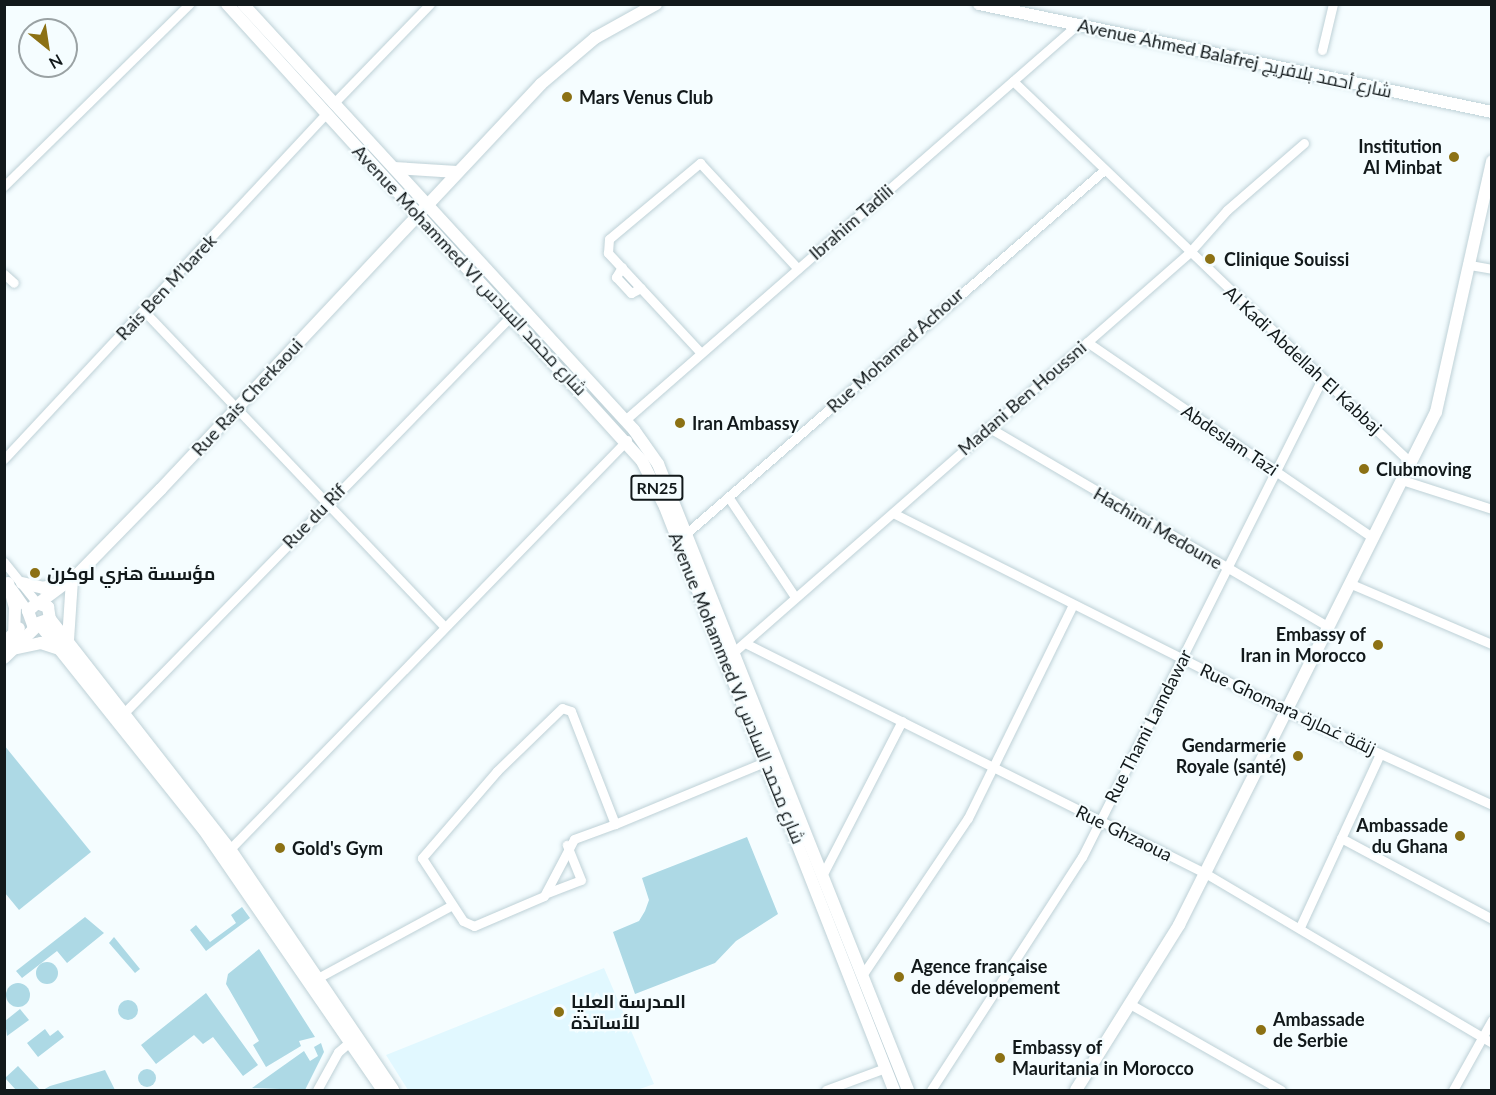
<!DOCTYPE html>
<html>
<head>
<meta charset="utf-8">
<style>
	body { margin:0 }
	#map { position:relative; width:1496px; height:1095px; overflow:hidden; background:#f5fdff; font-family:Lato,Cairo,sans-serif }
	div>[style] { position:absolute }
	.built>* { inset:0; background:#e1f8ff }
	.green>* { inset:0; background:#add9e5 }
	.round { border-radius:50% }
	.roads { filter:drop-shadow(0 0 2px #bed1d7) drop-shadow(0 0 2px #bed1d7) }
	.minor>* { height:9px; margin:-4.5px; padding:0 4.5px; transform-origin:4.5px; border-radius:4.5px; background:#fff }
	.major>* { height:12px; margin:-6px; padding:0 6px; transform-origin:6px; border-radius:6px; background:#fff }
	.dots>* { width:16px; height:16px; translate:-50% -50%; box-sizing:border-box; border:3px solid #f5fdff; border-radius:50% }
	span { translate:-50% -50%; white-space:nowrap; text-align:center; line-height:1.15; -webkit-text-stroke:4.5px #f5fdff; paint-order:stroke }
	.shield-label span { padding:2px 4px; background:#f5fdff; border:2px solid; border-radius:4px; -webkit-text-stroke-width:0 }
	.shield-label { font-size:16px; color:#12191b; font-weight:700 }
	.street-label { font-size:18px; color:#12191b }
	.poi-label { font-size:18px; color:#12191b; font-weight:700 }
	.left { translate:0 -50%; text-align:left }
	.right { translate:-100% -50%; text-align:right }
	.frame { position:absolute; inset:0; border:6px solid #12191b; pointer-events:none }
	.north { position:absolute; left:18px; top:18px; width:60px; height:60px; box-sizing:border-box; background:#f5fdff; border:2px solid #9aa2a4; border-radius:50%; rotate:150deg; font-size:16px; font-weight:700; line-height:24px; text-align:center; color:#12191b }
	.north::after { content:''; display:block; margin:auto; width:21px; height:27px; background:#8c7114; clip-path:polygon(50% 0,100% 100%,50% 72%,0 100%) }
</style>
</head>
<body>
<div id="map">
	<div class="built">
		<div style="clip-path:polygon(604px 968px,654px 1084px,637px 1090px,408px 1090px,386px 1055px)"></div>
	</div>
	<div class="green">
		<div style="clip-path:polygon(4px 745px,91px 852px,19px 910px,5px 893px)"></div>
		<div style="clip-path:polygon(747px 837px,778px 914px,736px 941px,715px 963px,635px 994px,613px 932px,639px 921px,645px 911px,649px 900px,642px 878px)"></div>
		<div style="clip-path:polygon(242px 907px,250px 918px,206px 951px,190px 930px,196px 925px,210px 942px,236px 923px,231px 915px)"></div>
		<div style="clip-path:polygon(85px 917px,104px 933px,67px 963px,57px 951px,22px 978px,16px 971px)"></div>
		<div style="clip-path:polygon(114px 937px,140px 969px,135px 973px,109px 943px)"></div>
		<div style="clip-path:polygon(259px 949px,315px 1037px,299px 1041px,301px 1046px,266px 1067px,253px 1045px,259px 1041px,226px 984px,228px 974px)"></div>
		<div class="round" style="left:36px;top:962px;width:22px;height:22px"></div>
		<div class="round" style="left:6px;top:983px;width:24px;height:24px"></div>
		<div style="clip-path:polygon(206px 993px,258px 1065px,243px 1076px,213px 1037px,203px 1044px,194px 1035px,156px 1064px,141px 1045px)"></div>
		<div class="round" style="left:118px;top:1000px;width:20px;height:20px"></div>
		<div style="clip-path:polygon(20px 1009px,29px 1020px,7px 1036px,5px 1021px)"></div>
		<div style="clip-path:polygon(45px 1029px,50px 1036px,58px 1030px,64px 1037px,38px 1057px,27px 1043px)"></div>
		<div style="clip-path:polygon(321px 1043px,324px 1052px,305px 1090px,252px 1088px,304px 1051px,310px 1061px,318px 1056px,314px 1047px)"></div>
		<div style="clip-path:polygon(18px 1066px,40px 1090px,16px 1090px,5px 1078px)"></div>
		<div class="round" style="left:138px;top:1069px;width:18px;height:18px"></div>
		<div style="clip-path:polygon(105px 1070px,115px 1090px,43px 1090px,50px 1086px)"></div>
	</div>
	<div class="roads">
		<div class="minor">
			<div style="left:1322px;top:50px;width:47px;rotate:-76.6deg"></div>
			<div style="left:1013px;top:81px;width:552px;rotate:43.82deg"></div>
			<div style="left:333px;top:104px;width:139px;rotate:-45.9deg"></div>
			<div style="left:4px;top:186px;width:260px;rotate:-44.5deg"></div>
			<div style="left:1470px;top:265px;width:22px;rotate:10deg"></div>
			<div style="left:622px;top:267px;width:12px;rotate:121deg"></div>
			<div style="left:616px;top:277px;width:22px;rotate:47deg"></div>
			<div style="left:631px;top:293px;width:11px;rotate:-27deg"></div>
			<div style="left:4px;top:274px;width:13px;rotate:42deg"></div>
			<div style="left:144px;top:311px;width:435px;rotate:46.4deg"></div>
			<div style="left:1087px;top:342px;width:347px;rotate:34.4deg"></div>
			<div style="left:701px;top:353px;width:137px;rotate:-132.9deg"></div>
			<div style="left:608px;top:253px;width:14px;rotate:-86deg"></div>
			<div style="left:609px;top:239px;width:119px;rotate:-39.9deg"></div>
			<div style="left:700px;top:163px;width:144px;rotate:47.2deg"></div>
			<div style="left:625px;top:420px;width:600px;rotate:-41.15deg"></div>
			<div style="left:988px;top:427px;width:395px;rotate:30.4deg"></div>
			<div style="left:4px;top:459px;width:473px;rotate:-47deg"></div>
			<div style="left:1402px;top:480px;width:95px;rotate:17.9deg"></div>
			<div style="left:729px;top:498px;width:119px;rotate:56.3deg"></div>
			<div style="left:893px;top:513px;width:441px;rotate:26.7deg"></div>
			<div style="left:1287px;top:711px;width:226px;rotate:24.6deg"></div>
			<div style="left:689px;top:531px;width:549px;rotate:-41.01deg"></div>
			<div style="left:4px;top:562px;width:53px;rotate:51.2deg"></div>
			<div style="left:1351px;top:584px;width:153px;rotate:23.1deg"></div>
			<div style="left:12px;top:588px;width:28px;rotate:55deg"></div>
			<div style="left:745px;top:643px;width:514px;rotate:26.57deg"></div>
			<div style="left:1205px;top:873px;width:334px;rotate:30.6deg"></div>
			<div style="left:736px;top:650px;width:602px;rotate:-41.23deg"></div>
			<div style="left:1189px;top:253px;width:57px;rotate:-48.5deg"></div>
			<div style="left:1227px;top:210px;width:102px;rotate:-41deg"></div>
			<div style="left:120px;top:717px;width:561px;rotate:-45.72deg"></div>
			<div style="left:615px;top:824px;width:121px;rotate:-111.3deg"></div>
			<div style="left:571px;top:711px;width:9px;rotate:-162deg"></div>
			<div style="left:562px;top:708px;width:91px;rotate:135.9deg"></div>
			<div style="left:497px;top:771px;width:115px;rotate:130.8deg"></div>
			<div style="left:422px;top:858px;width:75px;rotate:56.9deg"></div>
			<div style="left:463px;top:921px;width:12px;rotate:24deg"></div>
			<div style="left:474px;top:926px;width:76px;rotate:-23.2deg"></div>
			<div style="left:544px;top:896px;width:64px;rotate:-62.2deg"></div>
			<div style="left:574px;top:839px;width:44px;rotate:-20.1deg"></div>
			<div style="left:615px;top:824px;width:165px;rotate:-22.5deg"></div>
			<div style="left:1341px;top:838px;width:171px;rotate:28.2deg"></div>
			<div style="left:230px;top:849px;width:570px;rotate:-45.85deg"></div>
			<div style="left:824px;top:872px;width:170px;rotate:-62.7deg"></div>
			<div style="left:547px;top:893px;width:36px;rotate:-21deg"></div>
			<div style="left:581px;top:880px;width:38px;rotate:-112deg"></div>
			<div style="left:1300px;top:927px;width:191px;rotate:-65.2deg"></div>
			<div style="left:863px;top:974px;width:188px;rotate:-56.1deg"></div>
			<div style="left:968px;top:818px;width:237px;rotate:-63.8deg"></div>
			<div style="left:314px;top:980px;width:157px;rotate:-28.5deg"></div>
			<div style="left:1130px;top:1004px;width:174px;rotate:29.7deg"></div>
			<div style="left:317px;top:1090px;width:43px;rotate:-61.1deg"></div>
			<div style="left:338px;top:1052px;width:20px;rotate:-41deg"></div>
			<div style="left:826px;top:1090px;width:63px;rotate:-20.4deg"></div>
			<div style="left:931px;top:1090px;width:278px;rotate:-57.1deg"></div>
			<div style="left:1082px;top:857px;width:535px;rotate:-63.34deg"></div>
			<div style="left:1453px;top:1090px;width:80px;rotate:-60.9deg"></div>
		</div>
		<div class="major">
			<div style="left:227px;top:4px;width:617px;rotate:47.76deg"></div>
			<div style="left:642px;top:461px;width:51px;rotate:63.4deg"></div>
			<div style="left:665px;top:507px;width:626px;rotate:68.56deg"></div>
			<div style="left:243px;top:4px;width:578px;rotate:47.45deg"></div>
			<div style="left:634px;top:430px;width:42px;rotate:54.8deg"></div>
			<div style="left:658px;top:464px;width:674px;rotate:68.23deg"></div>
			<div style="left:979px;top:4px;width:524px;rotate:11.89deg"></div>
			<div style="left:394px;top:168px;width:63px;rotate:3.6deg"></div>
			<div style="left:8px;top:583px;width:25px;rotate:74deg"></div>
			<div style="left:15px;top:607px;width:26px;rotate:92deg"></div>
			<div style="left:22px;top:583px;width:22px;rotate:13deg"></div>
			<div style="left:43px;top:588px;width:18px;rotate:-16deg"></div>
			<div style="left:39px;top:603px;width:50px;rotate:-36.9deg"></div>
			<div style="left:79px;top:573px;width:117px;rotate:-45.7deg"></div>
			<div style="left:161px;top:489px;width:555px;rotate:-46.82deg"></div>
			<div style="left:541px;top:84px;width:71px;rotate:-40.4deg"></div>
			<div style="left:595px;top:38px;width:70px;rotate:-29.1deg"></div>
			<div style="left:50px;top:619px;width:18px;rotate:161deg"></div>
			<div style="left:33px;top:625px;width:15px;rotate:-110deg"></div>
			<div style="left:28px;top:611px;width:12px;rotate:-42deg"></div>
			<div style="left:37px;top:603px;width:12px;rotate:20deg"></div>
			<div style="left:48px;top:607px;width:12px;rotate:81deg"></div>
			<div style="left:50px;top:619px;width:292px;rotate:52deg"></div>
			<div style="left:230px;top:849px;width:291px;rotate:55.9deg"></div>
			<div style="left:41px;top:626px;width:261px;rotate:51.4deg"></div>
			<div style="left:204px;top:830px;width:316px;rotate:55.5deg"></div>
			<div style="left:68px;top:640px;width:61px;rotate:-86.2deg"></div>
			<div style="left:4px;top:643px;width:21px;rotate:-45deg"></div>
			<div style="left:13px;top:649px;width:29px;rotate:-12deg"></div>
			<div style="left:41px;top:643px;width:20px;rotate:18deg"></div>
			<div style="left:4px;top:658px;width:46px;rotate:-44.1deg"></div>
			<div style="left:1076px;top:1090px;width:195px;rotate:-58deg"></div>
			<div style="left:1179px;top:925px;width:574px;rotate:-63.39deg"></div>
			<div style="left:1436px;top:412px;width:257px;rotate:-77.4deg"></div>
		</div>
	</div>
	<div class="dots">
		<div style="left:567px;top:97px;background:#8c7114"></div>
		<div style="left:1454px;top:157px;background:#8c7114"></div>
		<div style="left:1210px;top:259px;background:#8c7114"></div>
		<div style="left:680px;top:423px;background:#8c7114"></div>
		<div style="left:1364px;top:469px;background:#8c7114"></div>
		<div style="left:35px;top:573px;background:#8c7114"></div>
		<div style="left:1378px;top:645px;background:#8c7114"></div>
		<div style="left:1298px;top:756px;background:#8c7114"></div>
		<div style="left:1460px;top:836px;background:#8c7114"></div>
		<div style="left:280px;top:848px;background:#8c7114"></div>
		<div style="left:899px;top:977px;background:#8c7114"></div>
		<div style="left:559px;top:1012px;background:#8c7114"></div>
		<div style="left:1261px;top:1030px;background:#8c7114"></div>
		<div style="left:1000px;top:1058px;background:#8c7114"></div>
	</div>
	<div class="shield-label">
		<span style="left:657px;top:488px">RN25</span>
	</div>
	<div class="street-label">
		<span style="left:1235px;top:58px;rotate:12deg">Avenue Ahmed Balafrej شارع أحمد بلافريج</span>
		<span style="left:851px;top:222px;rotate:-41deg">Ibrahim Tadili</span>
		<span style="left:470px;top:270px;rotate:47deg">Avenue Mohammed VI شارع محمد السادس</span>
		<span style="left:166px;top:287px;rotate:-47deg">Rais Ben M’barek</span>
		<span style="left:895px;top:350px;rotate:-42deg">Rue Mohamed Achour</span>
		<span style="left:1303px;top:360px;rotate:43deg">Al Kadi Abdellah El Kabbaj</span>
		<span style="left:247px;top:397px;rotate:-47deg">Rue Rais Cherkaoui</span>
		<span style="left:1022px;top:398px;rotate:-41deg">Madani Ben Houssni</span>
		<span style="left:1230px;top:440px;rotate:34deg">Abdeslam Tazi</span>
		<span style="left:314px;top:516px;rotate:-46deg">Rue du Rif</span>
		<span style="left:1158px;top:528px;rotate:30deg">Hachimi Medoune</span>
		<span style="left:737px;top:688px;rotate:68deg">Avenue Mohammed VI شارع محمد السادس</span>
		<span style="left:1288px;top:709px;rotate:25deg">Rue Ghomara زنقة غمارة</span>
		<span style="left:1148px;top:726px;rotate:-63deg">Rue Thami Lamdawar</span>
		<span style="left:1124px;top:833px;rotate:26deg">Rue Ghzaoua</span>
	</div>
	<div class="poi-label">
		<span class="left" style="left:579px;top:97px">Mars Venus Club</span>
		<span class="right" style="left:1442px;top:157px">Institution<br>Al Minbat</span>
		<span class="left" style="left:1224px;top:259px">Clinique Souissi</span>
		<span class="left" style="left:692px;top:423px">Iran Ambassy</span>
		<span class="left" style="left:1376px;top:469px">Clubmoving</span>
		<span class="left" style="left:47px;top:573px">مؤسسة هنري لوكرن</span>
		<span class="right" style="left:1366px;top:645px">Embassy of<br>Iran in Morocco</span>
		<span class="right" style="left:1286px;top:756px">Gendarmerie<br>Royale (santé)</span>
		<span class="right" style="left:1448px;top:836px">Ambassade<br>du Ghana</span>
		<span class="left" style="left:292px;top:848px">Gold's Gym</span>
		<span class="left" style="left:911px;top:977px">Agence française<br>de développement</span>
		<span class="left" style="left:571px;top:1012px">المدرسة العليا<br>للأساتذة</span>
		<span class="left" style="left:1273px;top:1030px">Ambassade<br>de Serbie</span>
		<span class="left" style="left:1012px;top:1058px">Embassy of<br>Mauritania in Morocco</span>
	</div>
	<div class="frame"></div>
	<div class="north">N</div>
</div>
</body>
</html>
